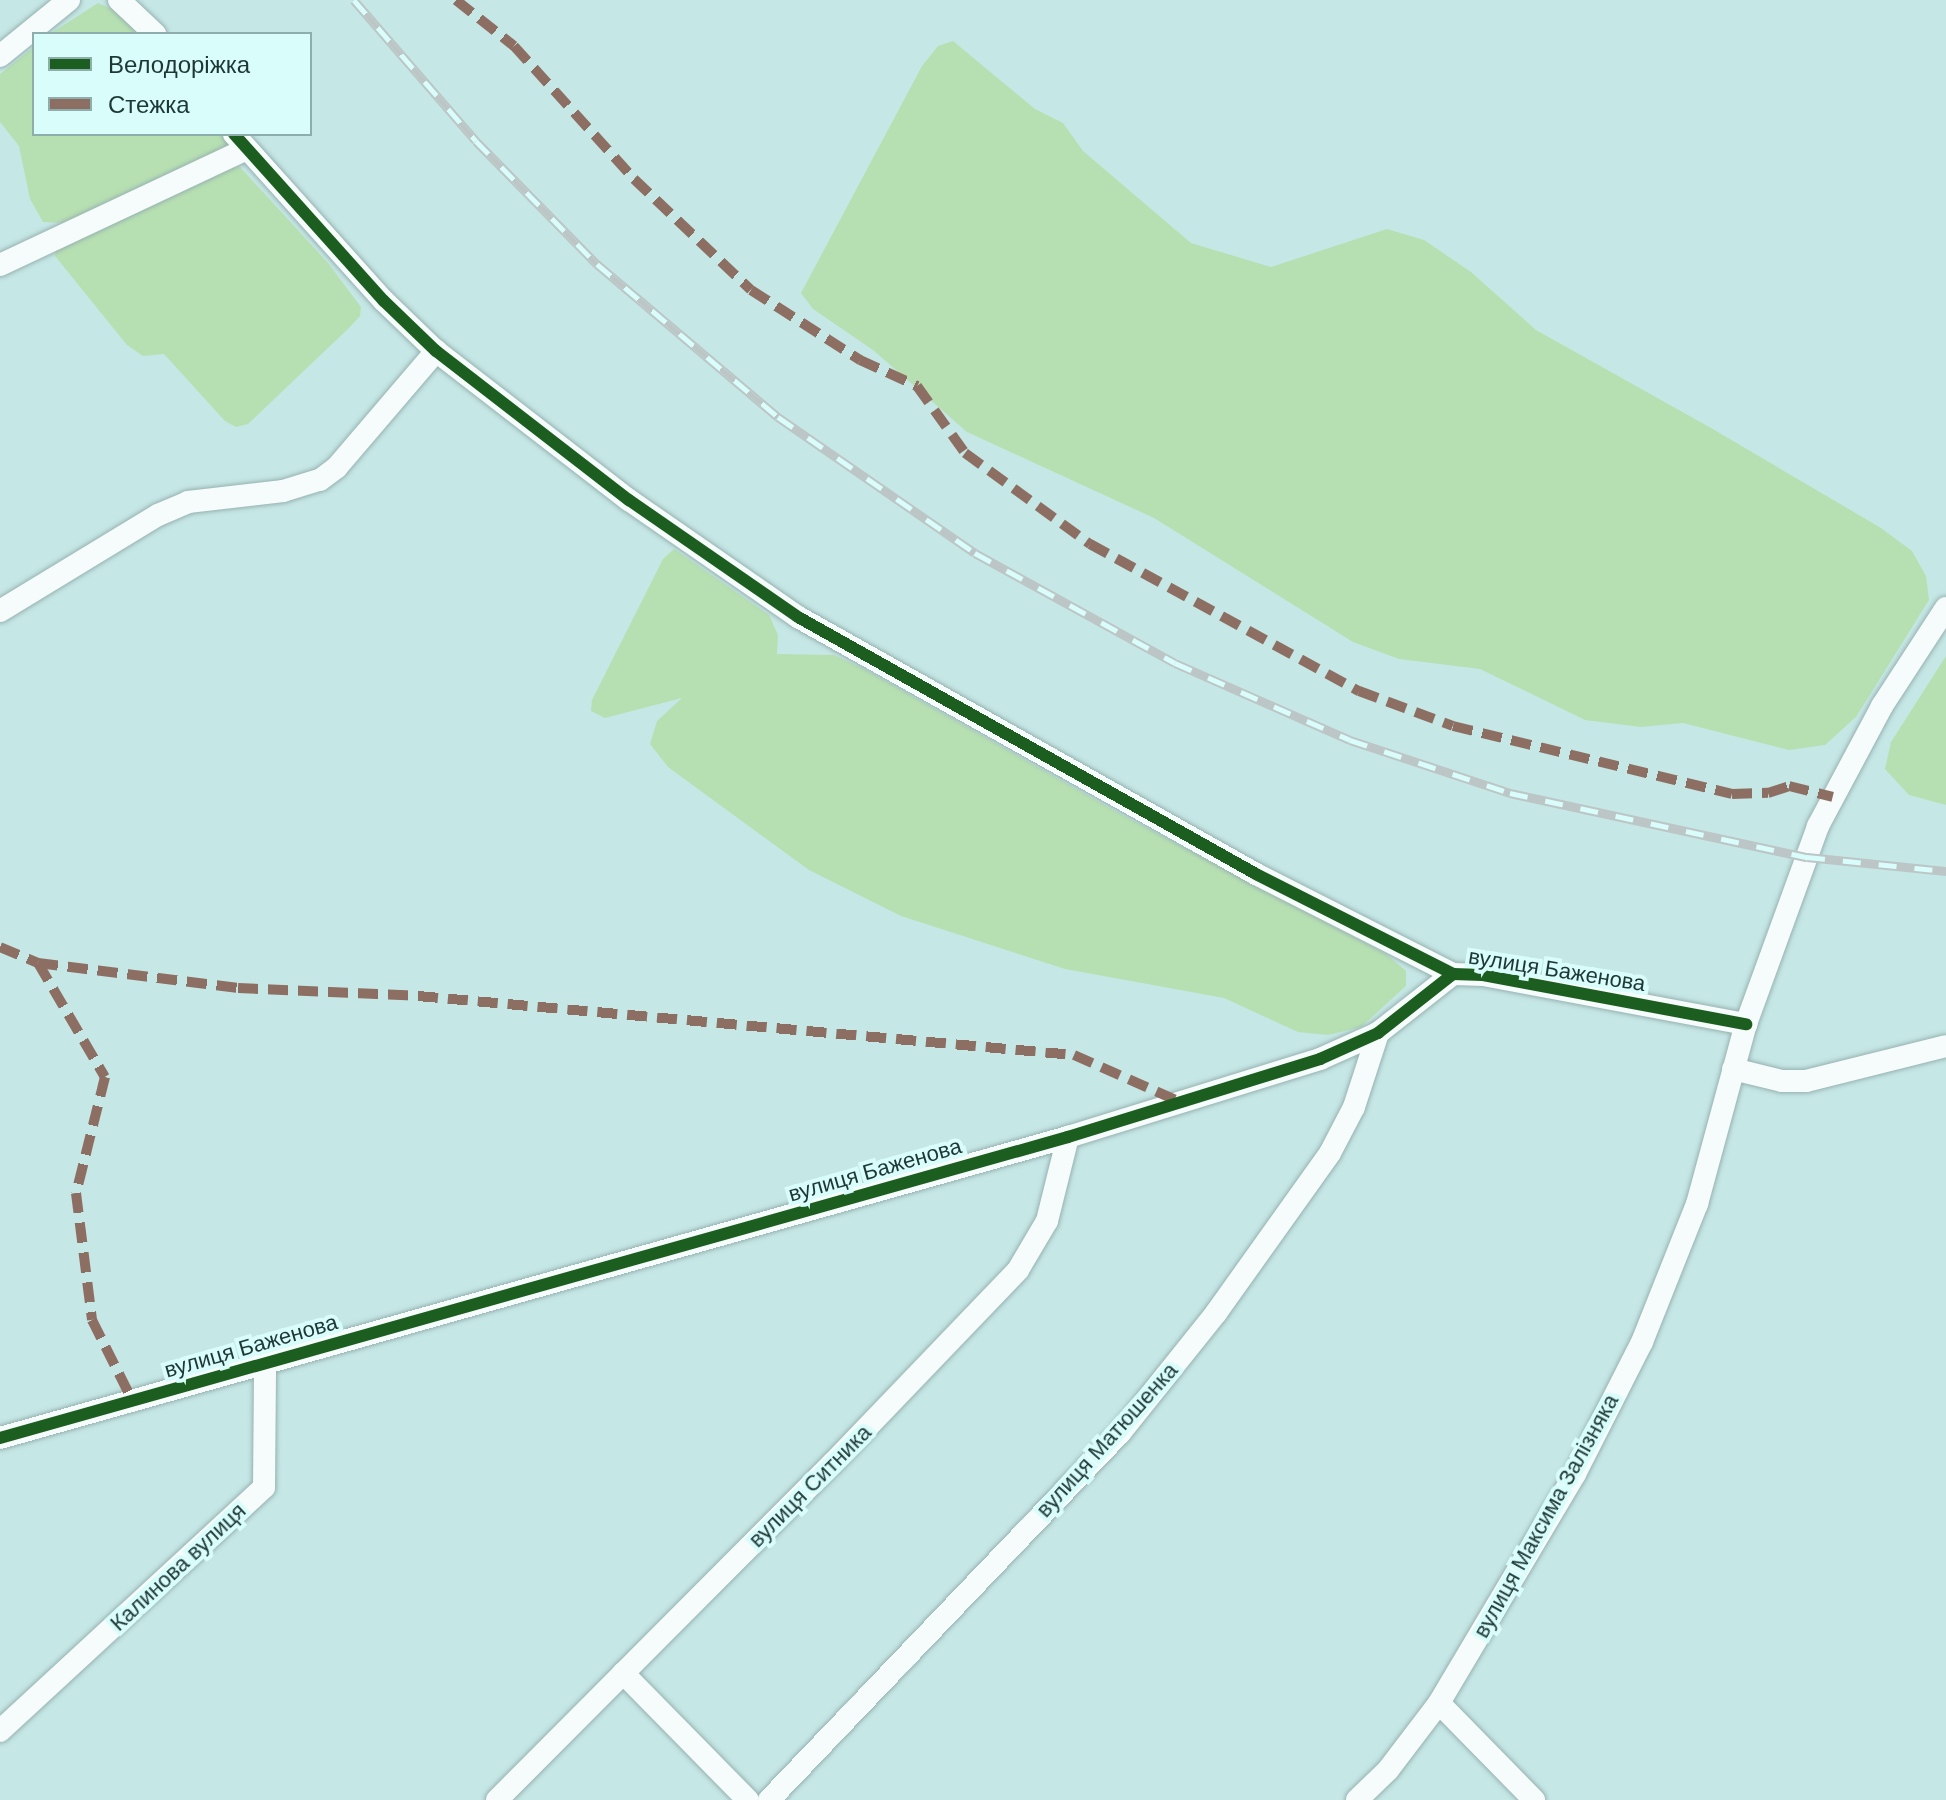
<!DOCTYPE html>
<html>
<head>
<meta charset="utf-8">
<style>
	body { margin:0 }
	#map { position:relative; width:1946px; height:1800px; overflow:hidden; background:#c5e7e5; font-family:"DM Sans",sans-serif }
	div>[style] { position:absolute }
	.green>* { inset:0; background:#b7e0b2 }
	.roads { filter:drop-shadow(0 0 2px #97b2b1) drop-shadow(0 0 2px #97b2b1) }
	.minor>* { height:22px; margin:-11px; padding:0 11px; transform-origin:11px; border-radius:11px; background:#f6fbfb }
	.rail>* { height:9px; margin-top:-4.5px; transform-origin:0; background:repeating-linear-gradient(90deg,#d8fdfb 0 18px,#bcc6c6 0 36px); box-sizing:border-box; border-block:2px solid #bcc6c6 }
	.quiet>* { height:10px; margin-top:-5px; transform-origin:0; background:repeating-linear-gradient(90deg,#8d6e63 0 20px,transparent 0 30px) }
	.cycleway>* { height:12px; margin:-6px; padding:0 6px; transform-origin:6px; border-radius:6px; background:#1b5e20 }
	span { translate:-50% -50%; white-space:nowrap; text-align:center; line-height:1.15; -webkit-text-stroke:8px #d8fdfb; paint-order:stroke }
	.street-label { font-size:22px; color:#1d3735 }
	.legend { position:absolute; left:32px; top:32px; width:280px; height:104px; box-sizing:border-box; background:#d8fdfb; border:2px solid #8daeac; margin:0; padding:10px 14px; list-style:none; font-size:24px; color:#1d3735 }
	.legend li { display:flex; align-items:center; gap:16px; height:40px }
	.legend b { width:40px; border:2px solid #8daeac }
</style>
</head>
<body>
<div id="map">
	<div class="green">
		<div style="clip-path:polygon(98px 3px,112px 9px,141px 34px,50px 34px)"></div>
		<div style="clip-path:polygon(953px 41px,1035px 109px,1063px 123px,1083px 151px,1191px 243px,1271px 267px,1387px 229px,1424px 240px,1471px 272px,1536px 330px,1711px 428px,1881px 528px,1912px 551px,1926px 576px,1929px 600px,1856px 717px,1825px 745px,1789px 750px,1683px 723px,1641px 727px,1585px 720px,1480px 669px,1399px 659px,1353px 642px,1154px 518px,967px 432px,873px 350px,813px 309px,801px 293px,922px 66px,938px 46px)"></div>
		<div style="clip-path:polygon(34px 47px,34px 134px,226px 134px,229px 143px,223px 149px,66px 223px,43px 222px,30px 199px,19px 146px,0 122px,0 74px)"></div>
		<div style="clip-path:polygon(240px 167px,328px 263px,361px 307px,360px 316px,350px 327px,248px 424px,236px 427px,225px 421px,164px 354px,143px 356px,127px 345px,55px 256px,56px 248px,223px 168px)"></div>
		<div style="clip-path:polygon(674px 549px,769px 615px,778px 635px,777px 654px,834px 655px,864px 669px,1124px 816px,1386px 954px,1406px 971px,1406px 986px,1361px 1027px,1328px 1035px,1298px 1032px,1224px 998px,1065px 969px,901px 916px,809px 870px,668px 767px,650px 744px,657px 721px,682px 698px,605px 718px,591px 711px,592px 700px,663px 559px)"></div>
		<div style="clip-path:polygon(1946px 656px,1946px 805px,1909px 795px,1885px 769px,1891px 742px)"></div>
	</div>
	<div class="roads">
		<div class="minor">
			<div style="left:119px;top:0;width:50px;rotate:43.4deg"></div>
			<div style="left:0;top:56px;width:89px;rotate:-39.1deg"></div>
			<div style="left:234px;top:134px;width:224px;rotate:48.1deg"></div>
			<div style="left:384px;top:301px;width:72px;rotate:43.9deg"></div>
			<div style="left:436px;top:351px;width:244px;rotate:37.7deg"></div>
			<div style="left:629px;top:500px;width:206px;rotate:34.7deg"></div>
			<div style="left:798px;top:617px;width:525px;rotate:29.3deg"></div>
			<div style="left:1256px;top:874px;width:221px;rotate:26.9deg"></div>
			<div style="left:0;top:265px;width:272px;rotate:-25.2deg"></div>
			<div style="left:0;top:611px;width:185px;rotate:-31.3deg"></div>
			<div style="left:158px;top:515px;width:33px;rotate:-23deg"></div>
			<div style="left:188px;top:502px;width:96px;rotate:-6.6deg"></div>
			<div style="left:283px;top:491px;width:39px;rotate:-17deg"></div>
			<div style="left:320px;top:480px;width:21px;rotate:-37deg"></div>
			<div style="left:337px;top:467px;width:153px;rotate:-49.5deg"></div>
			<div style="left:1733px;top:1069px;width:50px;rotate:13.8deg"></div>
			<div style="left:1782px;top:1081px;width:24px"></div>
			<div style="left:1806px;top:1081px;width:144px;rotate:-14deg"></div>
			<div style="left:0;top:1438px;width:1110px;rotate:-15.74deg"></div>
			<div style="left:1068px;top:1137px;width:264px;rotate:-17.2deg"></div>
			<div style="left:1320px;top:1059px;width:64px;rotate:-24.1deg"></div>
			<div style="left:1378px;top:1033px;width:95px;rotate:-38.2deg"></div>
			<div style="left:1453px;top:974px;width:30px;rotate:2deg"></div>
			<div style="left:1483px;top:975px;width:268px;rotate:10.6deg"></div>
			<div style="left:623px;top:1673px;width:178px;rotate:45.5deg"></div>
			<div style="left:1439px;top:1703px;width:136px;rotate:45.6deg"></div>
			<div style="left:0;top:1731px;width:359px;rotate:-42.7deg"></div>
			<div style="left:264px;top:1487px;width:125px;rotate:-89.5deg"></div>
			<div style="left:497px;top:1800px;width:476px;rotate:-45.1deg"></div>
			<div style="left:833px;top:1463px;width:267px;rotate:-46.2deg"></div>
			<div style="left:1018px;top:1270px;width:57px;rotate:-59.4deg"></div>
			<div style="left:1047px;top:1221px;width:87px;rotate:-76deg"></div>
			<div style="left:769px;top:1800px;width:508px;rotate:-46.28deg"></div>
			<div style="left:1120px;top:1433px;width:154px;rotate:-51.3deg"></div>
			<div style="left:1216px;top:1313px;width:196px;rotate:-54.5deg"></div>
			<div style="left:1330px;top:1153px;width:52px;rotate:-62.4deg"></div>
			<div style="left:1354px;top:1107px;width:78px;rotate:-72deg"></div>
			<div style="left:1357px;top:1800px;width:43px;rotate:-44.1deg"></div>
			<div style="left:1388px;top:1770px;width:84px;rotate:-52.7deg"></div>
			<div style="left:1439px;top:1703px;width:266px;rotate:-59.3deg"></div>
			<div style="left:1575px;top:1474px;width:148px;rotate:-63.1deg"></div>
			<div style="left:1642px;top:1342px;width:149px;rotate:-68.3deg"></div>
			<div style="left:1697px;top:1204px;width:187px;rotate:-74.8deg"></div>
			<div style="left:1746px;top:1024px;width:211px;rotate:-70deg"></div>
			<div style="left:1818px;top:826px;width:136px;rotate:-61.9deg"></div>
			<div style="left:1882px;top:706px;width:117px;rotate:-56.9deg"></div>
		</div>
	</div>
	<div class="rail">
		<div style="left:354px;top:0;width:186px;rotate:49.1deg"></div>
		<div style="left:476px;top:141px;width:173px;rotate:45.5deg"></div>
		<div style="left:597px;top:264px;width:237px;rotate:40.2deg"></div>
		<div style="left:778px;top:417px;width:239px;rotate:34.6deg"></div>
		<div style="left:975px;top:553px;width:228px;rotate:28.8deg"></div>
		<div style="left:1175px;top:663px;width:191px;rotate:23.7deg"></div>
		<div style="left:1350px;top:740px;width:169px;rotate:18.3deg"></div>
		<div style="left:1510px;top:793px;width:304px;rotate:12.2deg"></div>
		<div style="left:1807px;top:857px;width:140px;rotate:5.8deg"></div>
	</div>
	<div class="quiet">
		<div style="left:456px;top:0;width:74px;rotate:38.4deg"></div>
		<div style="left:514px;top:46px;width:179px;rotate:47.9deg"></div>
		<div style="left:634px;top:179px;width:161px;rotate:43.5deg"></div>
		<div style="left:751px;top:290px;width:130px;rotate:32.7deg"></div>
		<div style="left:860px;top:360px;width:63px;rotate:24.5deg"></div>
		<div style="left:917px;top:386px;width:82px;rotate:54.4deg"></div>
		<div style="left:965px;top:453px;width:155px;rotate:36.1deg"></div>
		<div style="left:1090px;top:544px;width:307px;rotate:28.7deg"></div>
		<div style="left:1359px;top:691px;width:100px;rotate:20.4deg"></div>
		<div style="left:1453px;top:726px;width:287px;rotate:13.7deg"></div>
		<div style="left:1732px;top:794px;width:36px;rotate:-2deg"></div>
		<div style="left:1768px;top:793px;width:22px;rotate:-18deg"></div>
		<div style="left:1789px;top:786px;width:45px;rotate:14deg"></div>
		<div style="left:0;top:947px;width:41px;rotate:22.8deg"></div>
		<div style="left:38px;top:963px;width:132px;rotate:59.6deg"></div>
		<div style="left:105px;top:1077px;width:120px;rotate:104deg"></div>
		<div style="left:76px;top:1193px;width:128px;rotate:82.8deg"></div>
		<div style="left:92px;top:1320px;width:89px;rotate:63.4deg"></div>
		<div style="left:38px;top:963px;width:202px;rotate:7.1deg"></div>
		<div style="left:238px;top:988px;width:180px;rotate:2.5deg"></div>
		<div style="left:418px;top:996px;width:659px;rotate:5.14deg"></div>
		<div style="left:1074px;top:1055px;width:114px;rotate:23.9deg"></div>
	</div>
	<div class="cycleway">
		<div style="left:234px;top:134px;width:224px;rotate:48.1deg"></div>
		<div style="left:384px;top:301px;width:72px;rotate:43.9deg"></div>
		<div style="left:436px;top:351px;width:244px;rotate:37.7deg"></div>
		<div style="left:629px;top:500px;width:206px;rotate:34.7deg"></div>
		<div style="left:798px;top:617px;width:525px;rotate:29.3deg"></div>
		<div style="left:1256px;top:874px;width:221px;rotate:26.9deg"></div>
		<div style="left:0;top:1438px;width:1110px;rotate:-15.74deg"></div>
		<div style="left:1068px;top:1137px;width:264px;rotate:-17.2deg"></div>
		<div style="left:1320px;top:1059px;width:64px;rotate:-24.1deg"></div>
		<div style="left:1378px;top:1033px;width:95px;rotate:-38.2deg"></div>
		<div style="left:1453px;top:974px;width:30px;rotate:2deg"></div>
		<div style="left:1483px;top:975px;width:268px;rotate:10.6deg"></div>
	</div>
	<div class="street-label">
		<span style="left:1557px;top:970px;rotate:9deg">вулиця Баженова</span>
		<span style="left:875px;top:1170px;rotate:-16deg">вулиця Баженова</span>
		<span style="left:251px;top:1346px;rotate:-16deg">вулиця Баженова</span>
		<span style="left:1107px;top:1440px;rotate:-48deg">вулиця Матюшенка</span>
		<span style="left:810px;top:1486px;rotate:-45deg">вулиця Ситника</span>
		<span style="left:1546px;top:1516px;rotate:-61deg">вулиця Максима Залізняка</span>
		<span style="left:178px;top:1567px;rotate:-43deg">Калинова вулиця</span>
	</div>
	<ul class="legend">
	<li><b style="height:10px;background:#1b5e20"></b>Велодоріжка</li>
	<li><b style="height:10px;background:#8d6e63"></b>Стежка</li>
	</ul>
</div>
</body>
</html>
